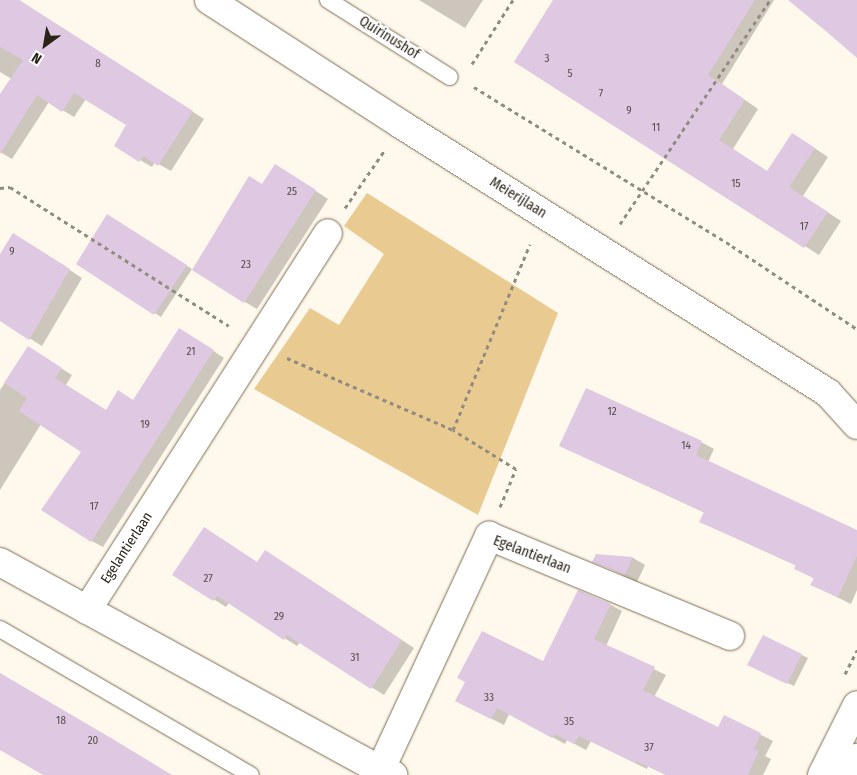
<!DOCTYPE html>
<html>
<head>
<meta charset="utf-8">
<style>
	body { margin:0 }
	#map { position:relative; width:857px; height:775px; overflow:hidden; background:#fff8ec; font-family:"Fira Sans Condensed",sans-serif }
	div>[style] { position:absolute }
	.green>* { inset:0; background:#e9ca90 }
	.shadow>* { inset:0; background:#0003 }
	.building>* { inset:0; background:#dec8e2 }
	.path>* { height:3px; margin-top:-1.5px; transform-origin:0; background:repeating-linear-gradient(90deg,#928c80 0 4px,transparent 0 8px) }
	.roads { filter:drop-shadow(0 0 1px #7d6e54) drop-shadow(0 0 1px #7d6e54) }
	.service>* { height:16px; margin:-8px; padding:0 8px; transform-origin:8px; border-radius:8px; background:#fff }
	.minor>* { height:28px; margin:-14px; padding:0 14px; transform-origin:14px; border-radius:14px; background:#fff }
	.tertiary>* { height:28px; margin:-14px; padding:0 14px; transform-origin:14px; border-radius:14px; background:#fff }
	span { translate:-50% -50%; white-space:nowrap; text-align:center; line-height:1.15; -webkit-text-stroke:4.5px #fff; paint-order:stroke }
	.number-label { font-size:11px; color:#564c4a }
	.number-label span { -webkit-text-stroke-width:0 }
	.street-label { font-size:14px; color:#292318 }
	.north { position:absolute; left:20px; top:20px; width:50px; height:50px; -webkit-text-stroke:4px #fff; paint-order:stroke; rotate:212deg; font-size:14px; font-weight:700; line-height:20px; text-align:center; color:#292318 }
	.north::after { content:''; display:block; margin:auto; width:18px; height:22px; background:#292318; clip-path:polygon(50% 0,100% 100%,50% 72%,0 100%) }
</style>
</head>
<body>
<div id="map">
	<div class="green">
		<div style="clip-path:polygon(367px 193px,558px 313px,478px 515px,254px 389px,310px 308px,339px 325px,384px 254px,344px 226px)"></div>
	</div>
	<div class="shadow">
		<div style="clip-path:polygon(0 0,19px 0,204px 119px,171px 171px,155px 162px,152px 167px,116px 146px,128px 125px,86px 99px,74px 117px,49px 102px,12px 159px,0 152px,0 97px,12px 79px,0 72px)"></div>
		<div style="clip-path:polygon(419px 0,483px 0,465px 28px)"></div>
		<div style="clip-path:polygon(555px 0,774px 0,722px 84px,758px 109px,733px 149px,768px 172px,793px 134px,828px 157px,803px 196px,841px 221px,819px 255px,516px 62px)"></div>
		<div style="clip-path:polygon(288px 173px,328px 199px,257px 309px,245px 302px,262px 186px)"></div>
		<div style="clip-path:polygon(113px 219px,192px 269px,161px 317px,155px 313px)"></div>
		<div style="clip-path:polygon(26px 242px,82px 278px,42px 346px,0 320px,0 257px)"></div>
		<div style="clip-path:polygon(191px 336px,224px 358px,103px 547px,92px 541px,82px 451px,41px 424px,0 490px,0 390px,28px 348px,72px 375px,66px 385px,107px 411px,134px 401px)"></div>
		<div style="clip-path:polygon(701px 442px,714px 449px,708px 462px,857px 531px,857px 590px,851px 604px,812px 585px,815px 579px,796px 569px,797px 566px,701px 522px,705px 513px,561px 446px)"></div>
		<div style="clip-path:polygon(597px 555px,633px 558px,645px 565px,637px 582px,594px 561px)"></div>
		<div style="clip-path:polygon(278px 559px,414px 648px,384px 695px,300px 642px,297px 646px,229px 603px,226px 607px,174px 574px)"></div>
		<div style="clip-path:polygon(611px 605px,622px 611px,606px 646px,666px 675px,654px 697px,719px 728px,724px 717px,773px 741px,765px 756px,771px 759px,763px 775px,666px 775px,648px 766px,647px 769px,591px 741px,586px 750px,567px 740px,565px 744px,509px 714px,504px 725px,456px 701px,544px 663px)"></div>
		<div style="clip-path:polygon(802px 655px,808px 658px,794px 686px,755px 668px)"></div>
	</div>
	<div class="building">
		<div style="clip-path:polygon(0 0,19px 0,193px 111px,158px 166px,143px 156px,139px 162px,114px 146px,126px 125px,74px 93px,62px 112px,37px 95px,0 154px,0 94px,23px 60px,0 47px)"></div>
		<div style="clip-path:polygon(553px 0,755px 0,708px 75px,745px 100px,719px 140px,767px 171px,792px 133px,815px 148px,789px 187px,828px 212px,804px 248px,514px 62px)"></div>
		<div style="clip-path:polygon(788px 0,857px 0,857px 58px,827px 32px)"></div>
		<div style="clip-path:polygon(275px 164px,316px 190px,244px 303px,192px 270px,249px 176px,262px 184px)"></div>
		<div style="clip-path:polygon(107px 214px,187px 265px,154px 315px,76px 264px)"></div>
		<div style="clip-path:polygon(13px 233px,70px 269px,29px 340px,0 321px,0 254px)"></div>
		<div style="clip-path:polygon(179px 328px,214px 350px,91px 542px,41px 510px,81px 452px,19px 411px,27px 398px,4px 383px,28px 346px,62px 368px,55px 378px,106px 410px,118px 390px,133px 400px)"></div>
		<div style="clip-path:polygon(586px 388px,702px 441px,696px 455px,857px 530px,857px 556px,838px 597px,810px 585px,814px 578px,794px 569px,796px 565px,699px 522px,704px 512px,559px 446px)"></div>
		<div style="clip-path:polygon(204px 527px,257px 562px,265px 550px,402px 640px,371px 689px,287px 635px,284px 640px,217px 596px,213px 601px,172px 575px)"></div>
		<div style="clip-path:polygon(596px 554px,633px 557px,625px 575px,592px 562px)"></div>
		<div style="clip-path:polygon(578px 590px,611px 604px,594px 639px,655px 667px,643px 690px,718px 727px,724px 715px,761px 733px,754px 749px,759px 751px,748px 775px,666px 775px,636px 761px,635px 763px,579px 736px,574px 744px,555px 734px,552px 738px,497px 708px,491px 719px,455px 701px,465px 682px,457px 678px,482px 631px,543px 661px)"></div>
		<div style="clip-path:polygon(763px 635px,802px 654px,787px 684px,747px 665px)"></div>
		<div style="clip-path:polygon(0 673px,111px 738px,172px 775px,43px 775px,0 750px)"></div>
	</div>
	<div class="path">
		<div style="left:472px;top:64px;width:76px;rotate:-57.4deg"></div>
		<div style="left:474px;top:87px;width:303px;rotate:31.6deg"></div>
		<div style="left:732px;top:246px;width:150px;rotate:33.6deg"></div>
		<div style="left:0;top:188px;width:10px;rotate:-6deg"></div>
		<div style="left:10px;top:187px;width:259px;rotate:32.4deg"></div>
		<div style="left:345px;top:208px;width:69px;rotate:-55.6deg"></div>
		<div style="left:620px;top:224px;width:270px;rotate:-56.2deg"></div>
		<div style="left:287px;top:358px;width:181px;rotate:23.4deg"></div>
		<div style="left:500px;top:507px;width:41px;rotate:-67.2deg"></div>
		<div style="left:516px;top:469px;width:74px;rotate:-148.2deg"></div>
		<div style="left:453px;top:430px;width:201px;rotate:-67.5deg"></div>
		<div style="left:845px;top:674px;width:27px;rotate:-63deg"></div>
	</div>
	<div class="roads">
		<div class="service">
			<div style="left:328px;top:0;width:144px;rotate:32.3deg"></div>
			<div style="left:0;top:629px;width:290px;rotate:30.2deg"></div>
		</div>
		<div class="minor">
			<div style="left:0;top:562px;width:435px;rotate:28.7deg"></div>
			<div style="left:381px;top:771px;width:13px;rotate:18deg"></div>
			<div style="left:87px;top:610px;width:447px;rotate:-57.4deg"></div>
			<div style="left:378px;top:775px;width:264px;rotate:-65.1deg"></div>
			<div style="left:489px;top:536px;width:261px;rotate:22.5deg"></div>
		</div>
		<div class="tertiary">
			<div style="left:209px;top:0;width:230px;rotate:32.9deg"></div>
			<div style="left:402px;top:125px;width:503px;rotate:32.17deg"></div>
			<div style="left:828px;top:393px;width:43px;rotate:47.8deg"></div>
			<div style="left:822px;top:775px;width:78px;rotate:-63.4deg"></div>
			<div style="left:849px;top:775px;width:19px;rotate:-65deg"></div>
		</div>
	</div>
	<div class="number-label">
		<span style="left:547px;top:59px">3</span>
		<span style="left:98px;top:64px">8</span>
		<span style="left:570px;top:74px">5</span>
		<span style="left:601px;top:94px">7</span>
		<span style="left:629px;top:111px">9</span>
		<span style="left:656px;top:128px">11</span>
		<span style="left:736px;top:184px">15</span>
		<span style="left:292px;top:192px">25</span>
		<span style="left:804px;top:227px">17</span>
		<span style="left:12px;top:252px">9</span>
		<span style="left:246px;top:265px">23</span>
		<span style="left:191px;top:352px">21</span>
		<span style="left:612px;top:412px">12</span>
		<span style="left:145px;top:425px">19</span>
		<span style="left:686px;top:446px">14</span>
		<span style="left:94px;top:507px">17</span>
		<span style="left:208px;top:579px">27</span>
		<span style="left:279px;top:617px">29</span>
		<span style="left:355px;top:658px">31</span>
		<span style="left:489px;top:698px">33</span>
		<span style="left:61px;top:721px">18</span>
		<span style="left:569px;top:722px">35</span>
		<span style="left:93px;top:741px">20</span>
		<span style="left:649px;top:748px">37</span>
	</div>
	<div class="street-label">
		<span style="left:389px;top:38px;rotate:32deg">Quirinushof</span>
		<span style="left:518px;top:198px;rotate:32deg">Meierijlaan</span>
		<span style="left:127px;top:548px;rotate:-57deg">Egelantierlaan</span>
		<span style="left:532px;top:555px;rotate:21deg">Egelantierlaan</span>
	</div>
	<div class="north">N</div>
</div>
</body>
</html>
